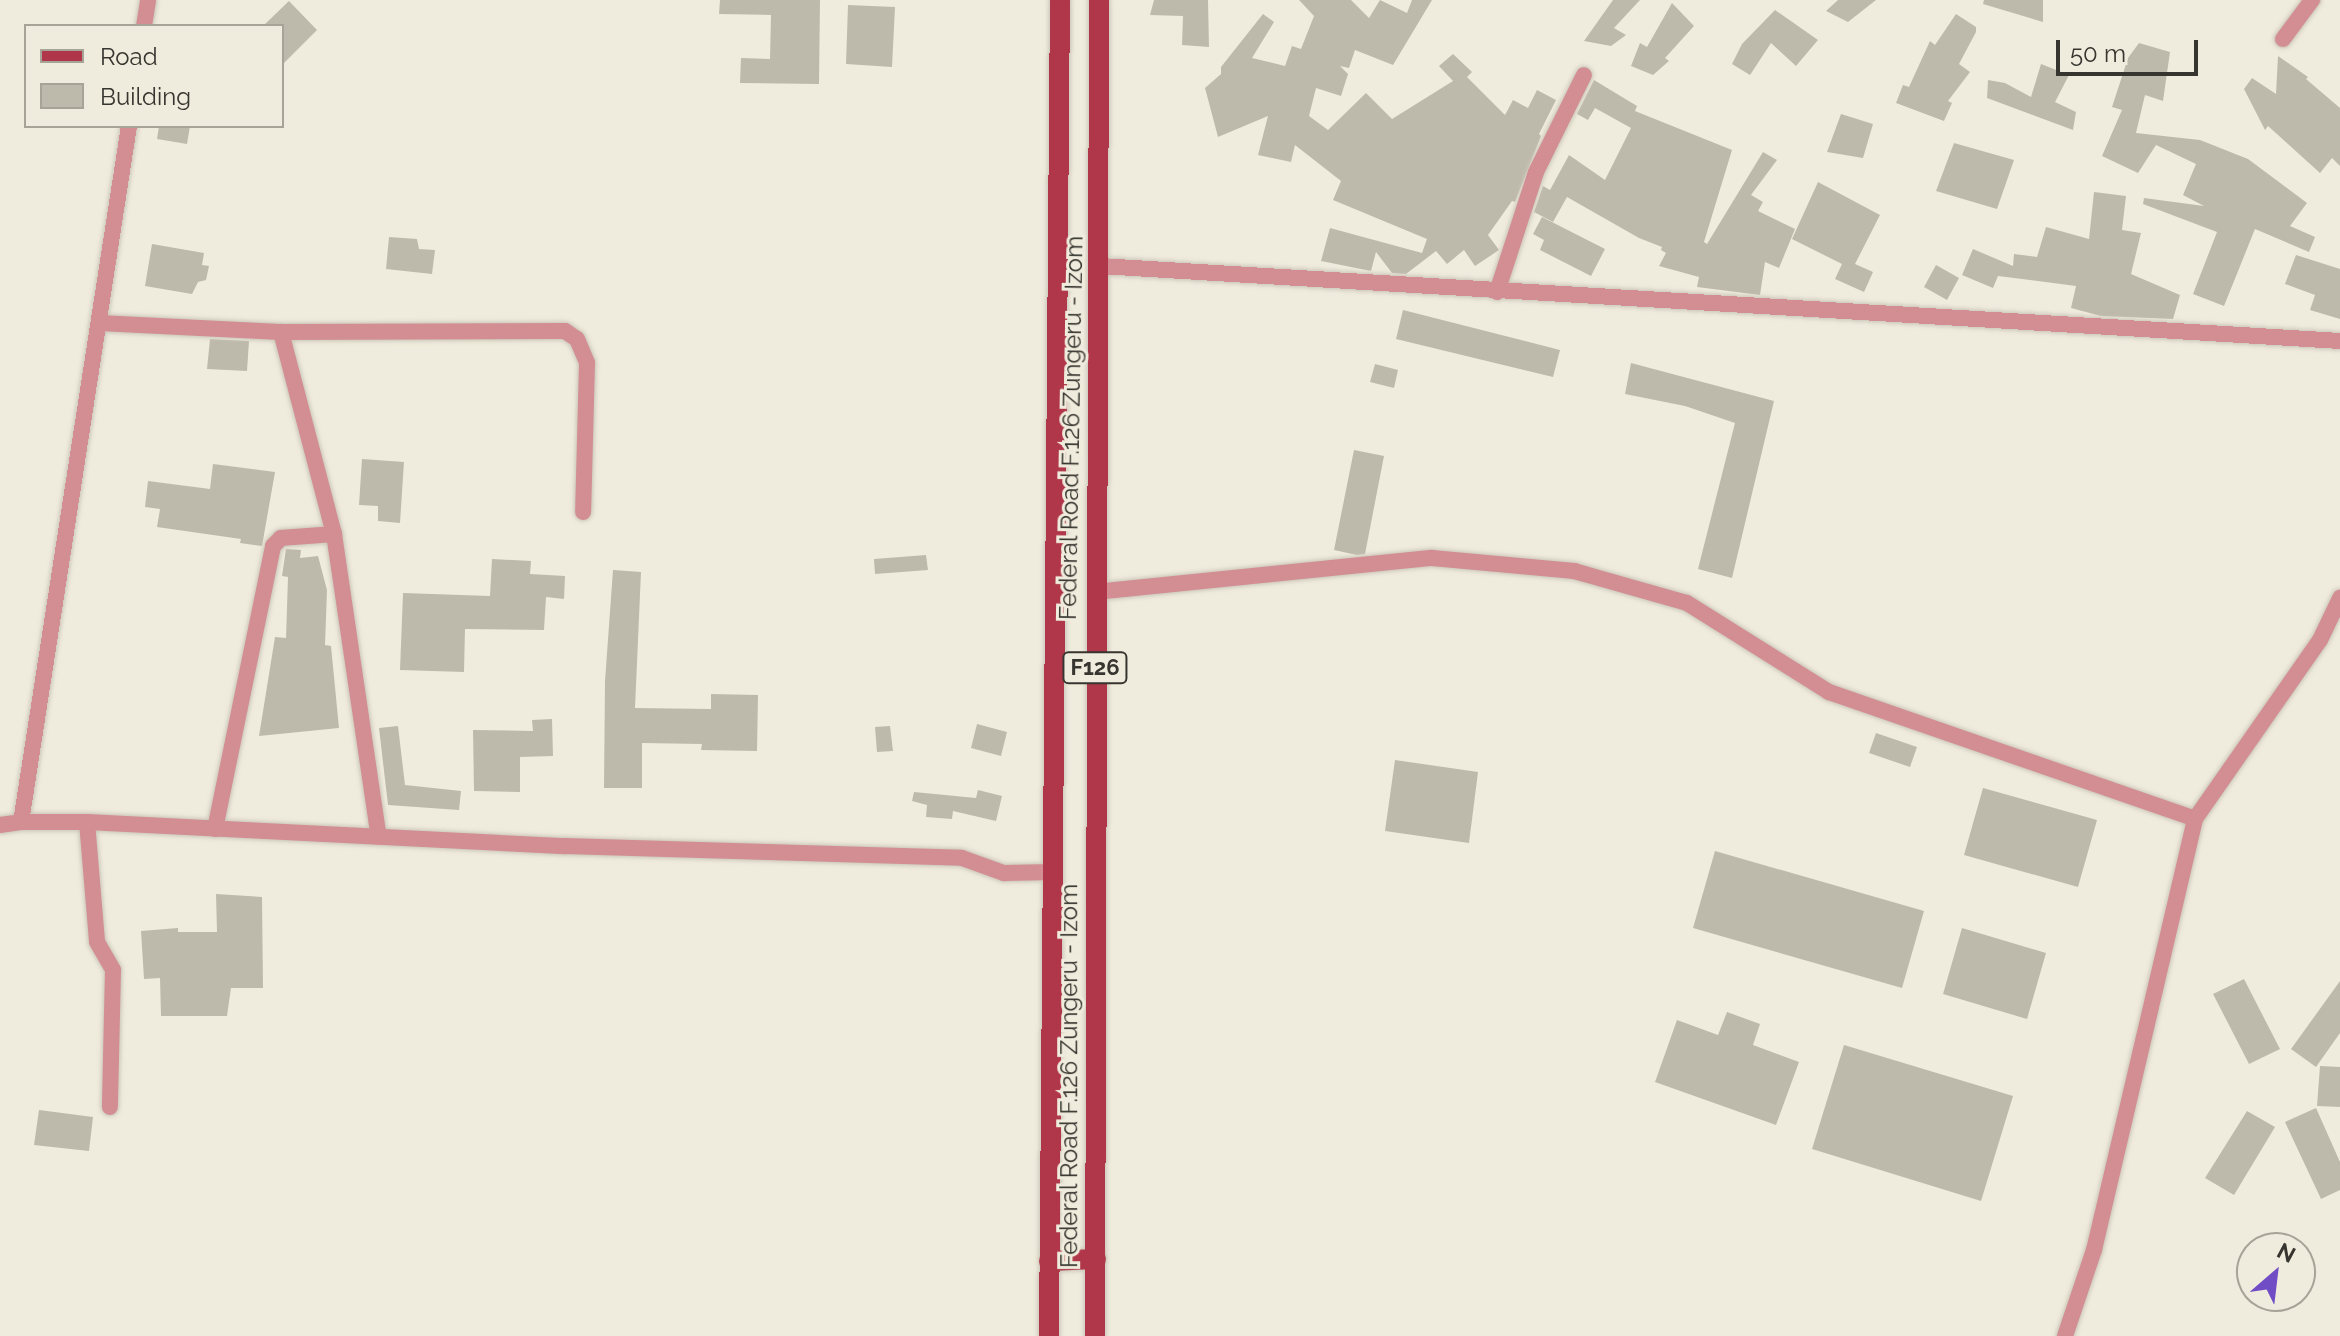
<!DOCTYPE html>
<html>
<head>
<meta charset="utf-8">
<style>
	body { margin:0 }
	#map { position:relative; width:2340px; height:1336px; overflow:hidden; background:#f0ecdd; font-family:Raleway,sans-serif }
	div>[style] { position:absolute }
	.building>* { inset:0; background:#bebaab }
	.roads { filter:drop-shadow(0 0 2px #cbc7ba) drop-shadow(0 0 2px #cbc7ba) }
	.minor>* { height:16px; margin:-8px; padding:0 8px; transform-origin:8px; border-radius:8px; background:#d38e93 }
	.primary>* { height:20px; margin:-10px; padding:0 10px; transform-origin:10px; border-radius:10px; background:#b03649 }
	span { translate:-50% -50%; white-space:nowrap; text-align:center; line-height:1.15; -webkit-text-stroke:6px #f0ecdd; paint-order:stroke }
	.shield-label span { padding:2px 6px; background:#f0ecdd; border:2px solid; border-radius:6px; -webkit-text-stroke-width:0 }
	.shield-label { font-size:22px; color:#36352f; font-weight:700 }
	.street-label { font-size:24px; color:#36352f }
	.legend { position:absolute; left:24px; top:24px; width:260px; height:104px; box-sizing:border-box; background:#f0ecdd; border:2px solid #a6a397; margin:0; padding:10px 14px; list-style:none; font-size:24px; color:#36352f }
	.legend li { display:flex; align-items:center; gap:16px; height:40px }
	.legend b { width:40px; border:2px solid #a6a397 }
	.north { position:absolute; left:2236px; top:1232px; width:80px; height:80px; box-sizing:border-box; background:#f0ecdd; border:2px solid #a6a397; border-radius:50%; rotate:28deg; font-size:22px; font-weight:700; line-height:32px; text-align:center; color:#36352f }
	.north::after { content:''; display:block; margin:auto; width:28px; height:36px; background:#704cc5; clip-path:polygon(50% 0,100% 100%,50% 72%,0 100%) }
	.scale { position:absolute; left:2056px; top:40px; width:142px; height:36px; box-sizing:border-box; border:4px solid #36352f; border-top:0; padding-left:10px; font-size:24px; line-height:28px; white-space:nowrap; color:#36352f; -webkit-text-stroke:6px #f0ecdd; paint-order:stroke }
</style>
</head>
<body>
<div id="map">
	<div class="building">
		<div style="clip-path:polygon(720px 0,820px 0,819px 84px,740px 83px,741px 58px,770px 59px,771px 15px,719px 14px)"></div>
		<div style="clip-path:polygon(1154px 0,1208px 0,1209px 47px,1182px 45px,1183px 16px,1150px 15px)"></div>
		<div style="clip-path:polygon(1299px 0,1351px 0,1369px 18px,1380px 0,1407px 13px,1412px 0,1432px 0,1393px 65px,1355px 50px,1349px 68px,1340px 66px,1348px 74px,1341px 96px,1316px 88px,1309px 116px,1328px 130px,1366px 93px,1392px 119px,1453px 81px,1439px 66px,1453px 54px,1472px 72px,1467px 77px,1505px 115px,1513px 100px,1528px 108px,1537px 90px,1556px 100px,1539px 134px,1541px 136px,1515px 202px,1512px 201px,1488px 235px,1499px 250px,1475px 266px,1464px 250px,1447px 264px,1436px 251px,1406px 274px,1392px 273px,1376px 252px,1371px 271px,1321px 261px,1330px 228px,1422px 253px,1427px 239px,1333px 200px,1341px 181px,1295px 145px,1291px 162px,1258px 155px,1268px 116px,1218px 137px,1205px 88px,1221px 74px,1221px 67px,1263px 14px,1274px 22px,1252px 58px,1285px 66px,1292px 46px,1301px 49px,1314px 16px)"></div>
		<div style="clip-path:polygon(1613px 0,1640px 0,1614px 28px,1626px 35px,1611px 46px,1584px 41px)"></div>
		<div style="clip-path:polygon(1838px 0,1876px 0,1848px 22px,1826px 11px)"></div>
		<div style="clip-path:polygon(1984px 0,2043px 0,2043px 22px,1983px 4px)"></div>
		<div style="clip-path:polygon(289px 1px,317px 30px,282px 65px,282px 26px,263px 26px)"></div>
		<div style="clip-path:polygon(1672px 3px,1694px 26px,1665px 58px,1669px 61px,1653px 75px,1631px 66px,1640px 43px,1647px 47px)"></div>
		<div style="clip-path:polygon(848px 5px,895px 7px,892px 67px,846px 64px)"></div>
		<div style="clip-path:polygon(1775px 10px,1818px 40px,1796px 66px,1771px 43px,1750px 75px,1732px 64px,1742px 44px)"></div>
		<div style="clip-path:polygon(1956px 14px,1976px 27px,1976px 32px,1959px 64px,1970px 72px,1948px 101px,1952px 103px,1944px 121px,1896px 103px,1903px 85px,1909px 87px,1930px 41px,1935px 45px)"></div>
		<div style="clip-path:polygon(2139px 43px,2170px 52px,2163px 101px,2145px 95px,2136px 133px,2200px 140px,2248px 159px,2307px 203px,2290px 226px,2315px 237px,2309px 252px,2255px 229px,2224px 306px,2193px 294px,2217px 232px,2143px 204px,2144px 198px,2204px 206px,2183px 195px,2196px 164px,2156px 145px,2138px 173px,2102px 156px,2122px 110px,2112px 107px,2128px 58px)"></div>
		<div style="clip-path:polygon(2278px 56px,2308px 77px,2306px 79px,2340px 108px,2340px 166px,2332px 158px,2320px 173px,2268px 126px,2265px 130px,2244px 89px,2252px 78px,2276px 94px)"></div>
		<div style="clip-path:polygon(2041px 64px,2069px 75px,2055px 102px,2076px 112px,2073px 130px,1987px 98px,1988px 80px,2005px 83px,2031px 97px)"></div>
		<div style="clip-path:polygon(1594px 80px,1637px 106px,1635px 111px,1732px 150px,1704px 242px,1707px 244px,1763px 152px,1777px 160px,1751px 195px,1763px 202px,1758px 211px,1795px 229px,1779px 268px,1765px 262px,1760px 295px,1697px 287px,1699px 277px,1659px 266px,1666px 253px,1661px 250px,1662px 247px,1639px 238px,1567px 197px,1553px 222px,1534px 212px,1543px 186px,1550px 190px,1569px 155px,1605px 180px,1631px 128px,1595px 108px,1588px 120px,1577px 114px)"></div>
		<div style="clip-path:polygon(1841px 114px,1873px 124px,1863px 158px,1827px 152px)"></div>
		<div style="clip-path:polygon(159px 126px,190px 126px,187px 144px,157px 139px)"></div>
		<div style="clip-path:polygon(1954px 143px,2014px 160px,1997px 209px,1936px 191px)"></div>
		<div style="clip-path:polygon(1818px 182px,1880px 215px,1855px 264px,1873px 272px,1864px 292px,1835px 279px,1842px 264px,1792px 239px)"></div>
		<div style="clip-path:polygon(2094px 192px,2126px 196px,2122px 230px,2141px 233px,2131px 274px,2180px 295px,2173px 319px,2101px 316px,2071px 308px,2076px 286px,1998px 276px,1993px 288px,1962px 275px,1973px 249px,2013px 266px,2014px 254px,2037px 257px,2046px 227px,2089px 239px)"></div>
		<div style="clip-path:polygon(1542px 217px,1605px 249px,1591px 276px,1540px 250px,1544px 240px,1533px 234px)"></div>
		<div style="clip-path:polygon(389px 237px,417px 239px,419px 249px,435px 250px,432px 274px,386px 269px)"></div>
		<div style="clip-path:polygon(152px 244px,204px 253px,202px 265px,209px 266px,206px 280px,198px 282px,192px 294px,145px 286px)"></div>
		<div style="clip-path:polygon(2296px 255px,2340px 269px,2340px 319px,2310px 310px,2315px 295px,2285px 284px)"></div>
		<div style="clip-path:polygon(1936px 265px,1959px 278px,1947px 300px,1924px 287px)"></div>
		<div style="clip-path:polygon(1403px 310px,1560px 350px,1553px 377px,1396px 339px)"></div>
		<div style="clip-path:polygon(210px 339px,249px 341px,247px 371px,207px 369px)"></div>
		<div style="clip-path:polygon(1631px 363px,1774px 401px,1732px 578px,1698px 569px,1735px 423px,1685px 406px,1625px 394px)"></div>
		<div style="clip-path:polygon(1375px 364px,1398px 370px,1394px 388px,1370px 382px)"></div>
		<div style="clip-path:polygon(1354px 450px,1384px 456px,1365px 554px,1357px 555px,1334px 550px)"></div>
		<div style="clip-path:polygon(362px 459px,404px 462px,400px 523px,378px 521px,378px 506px,359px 505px)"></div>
		<div style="clip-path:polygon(213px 464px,275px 472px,262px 546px,240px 543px,241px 539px,157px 527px,160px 509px,145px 507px,148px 481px,210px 489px)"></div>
		<div style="clip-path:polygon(286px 549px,301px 550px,300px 558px,318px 556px,327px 590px,325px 645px,331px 646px,339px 728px,259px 736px,275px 637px,286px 638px,288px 577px,282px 576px)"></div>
		<div style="clip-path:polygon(926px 555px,928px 570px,875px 574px,874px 559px)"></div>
		<div style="clip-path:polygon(492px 559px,531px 561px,530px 574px,565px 576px,564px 599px,546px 597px,544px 630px,465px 629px,464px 672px,400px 670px,403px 593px,490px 596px)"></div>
		<div style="clip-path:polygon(613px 570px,641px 572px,635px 708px,711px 709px,711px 694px,758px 695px,757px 751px,701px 750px,702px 744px,642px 743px,642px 788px,604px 788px,605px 681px)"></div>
		<div style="clip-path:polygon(552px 719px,553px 756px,520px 757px,520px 792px,474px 791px,473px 730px,533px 731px,532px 720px)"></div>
		<div style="clip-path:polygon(977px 724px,1007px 732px,1001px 756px,971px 748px)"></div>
		<div style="clip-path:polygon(398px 726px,405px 785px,461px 791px,459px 810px,388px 805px,379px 728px)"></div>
		<div style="clip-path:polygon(890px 726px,893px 751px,877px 752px,875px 727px)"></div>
		<div style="clip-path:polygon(1876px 733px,1917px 747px,1910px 767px,1869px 753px)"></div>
		<div style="clip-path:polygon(1395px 760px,1478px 772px,1469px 843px,1385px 831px)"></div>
		<div style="clip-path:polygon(1983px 788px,2097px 820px,2078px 887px,1964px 855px)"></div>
		<div style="clip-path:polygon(978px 790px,1002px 796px,996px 821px,953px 811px,952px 819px,926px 817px,927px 805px,912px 801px,914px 792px,976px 798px)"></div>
		<div style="clip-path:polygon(1715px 851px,1924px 911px,1902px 988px,1693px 928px)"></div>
		<div style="clip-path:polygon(216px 894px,262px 897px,263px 988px,231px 988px,227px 1016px,161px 1016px,160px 978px,144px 979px,141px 931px,178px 928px,178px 932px,217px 932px)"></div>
		<div style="clip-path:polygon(1962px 928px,2046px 953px,2027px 1019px,1943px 994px)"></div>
		<div style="clip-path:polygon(2244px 979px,2280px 1049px,2249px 1064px,2213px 994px)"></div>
		<div style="clip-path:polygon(2340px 981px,2340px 1033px,2316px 1067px,2291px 1049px)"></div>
		<div style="clip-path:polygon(1727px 1012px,1760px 1024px,1753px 1045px,1799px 1062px,1776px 1125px,1655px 1082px,1677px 1020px,1718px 1035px)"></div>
		<div style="clip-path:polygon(1844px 1045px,2013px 1096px,1981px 1201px,1812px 1149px)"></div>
		<div style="clip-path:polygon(2320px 1066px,2340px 1067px,2340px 1107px,2317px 1106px)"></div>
		<div style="clip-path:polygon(2316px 1108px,2340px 1162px,2340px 1190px,2321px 1199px,2285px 1122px)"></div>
		<div style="clip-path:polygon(39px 1110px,93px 1117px,89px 1151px,34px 1145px)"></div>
		<div style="clip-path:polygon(2247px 1111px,2275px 1127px,2234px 1195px,2205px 1178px)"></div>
	</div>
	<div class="roads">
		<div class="minor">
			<div style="left:144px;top:26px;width:26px;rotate:-81deg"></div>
			<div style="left:2283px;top:39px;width:49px;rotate:-53.4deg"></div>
			<div style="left:1100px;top:266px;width:1242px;rotate:3.46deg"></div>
			<div style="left:1497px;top:292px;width:126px;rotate:-72deg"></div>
			<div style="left:1536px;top:172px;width:108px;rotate:-63.7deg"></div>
			<div style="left:99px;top:323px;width:182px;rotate:2.8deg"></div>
			<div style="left:281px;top:332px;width:284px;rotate:-0.2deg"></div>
			<div style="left:565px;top:331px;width:14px;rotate:34deg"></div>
			<div style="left:577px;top:339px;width:26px;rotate:67deg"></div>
			<div style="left:587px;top:363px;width:149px;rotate:91.5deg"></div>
			<div style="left:281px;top:332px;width:209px;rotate:75.3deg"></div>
			<div style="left:334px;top:534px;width:306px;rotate:81.6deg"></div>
			<div style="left:1095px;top:592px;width:339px;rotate:-5.8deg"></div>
			<div style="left:1432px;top:558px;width:143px;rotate:5.2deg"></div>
			<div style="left:1574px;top:571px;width:117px;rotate:15.8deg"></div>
			<div style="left:1687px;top:603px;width:168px;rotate:32.1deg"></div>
			<div style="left:1829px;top:692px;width:387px;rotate:19.1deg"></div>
			<div style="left:21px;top:822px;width:704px;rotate:-81.18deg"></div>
			<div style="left:87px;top:822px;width:120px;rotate:85.2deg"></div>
			<div style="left:97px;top:942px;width:32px;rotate:60deg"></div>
			<div style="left:113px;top:970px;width:137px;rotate:91.3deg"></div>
			<div style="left:0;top:825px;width:21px;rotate:-8deg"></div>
			<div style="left:21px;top:822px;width:66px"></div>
			<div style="left:87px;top:822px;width:479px;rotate:2.9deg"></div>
			<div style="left:565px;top:846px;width:397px;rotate:1.7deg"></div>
			<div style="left:962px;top:858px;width:45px;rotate:19.7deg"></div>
			<div style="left:1004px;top:873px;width:49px;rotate:-1.2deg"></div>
			<div style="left:215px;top:829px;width:289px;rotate:-78.4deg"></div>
			<div style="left:273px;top:546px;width:11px;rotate:-45deg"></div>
			<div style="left:281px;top:538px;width:53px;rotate:-4.3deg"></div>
			<div style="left:2065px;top:1336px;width:91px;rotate:-71.4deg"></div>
			<div style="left:2094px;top:1250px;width:443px;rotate:-76.8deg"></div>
			<div style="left:2195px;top:819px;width:218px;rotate:-55.1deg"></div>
			<div style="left:2320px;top:640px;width:47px;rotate:-64.5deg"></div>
		</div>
		<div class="primary">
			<div style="left:1049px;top:1261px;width:47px;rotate:-2.4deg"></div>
			<div style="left:1049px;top:1336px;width:1336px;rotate:-89.53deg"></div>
			<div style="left:1095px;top:1336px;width:1336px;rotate:-89.83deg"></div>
		</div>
	</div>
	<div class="shield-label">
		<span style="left:1095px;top:668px">F126</span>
	</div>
	<div class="street-label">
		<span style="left:1071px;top:428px;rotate:-89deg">Federal Road F.126 Zungeru - Izom</span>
		<span style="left:1069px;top:1076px;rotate:-90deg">Federal Road F.126 Zungeru - Izom</span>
	</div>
	<ul class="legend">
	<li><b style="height:10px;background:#b03649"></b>Road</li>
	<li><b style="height:22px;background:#bebaab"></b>Building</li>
	</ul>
	<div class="north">N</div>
	<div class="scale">50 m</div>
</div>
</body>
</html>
